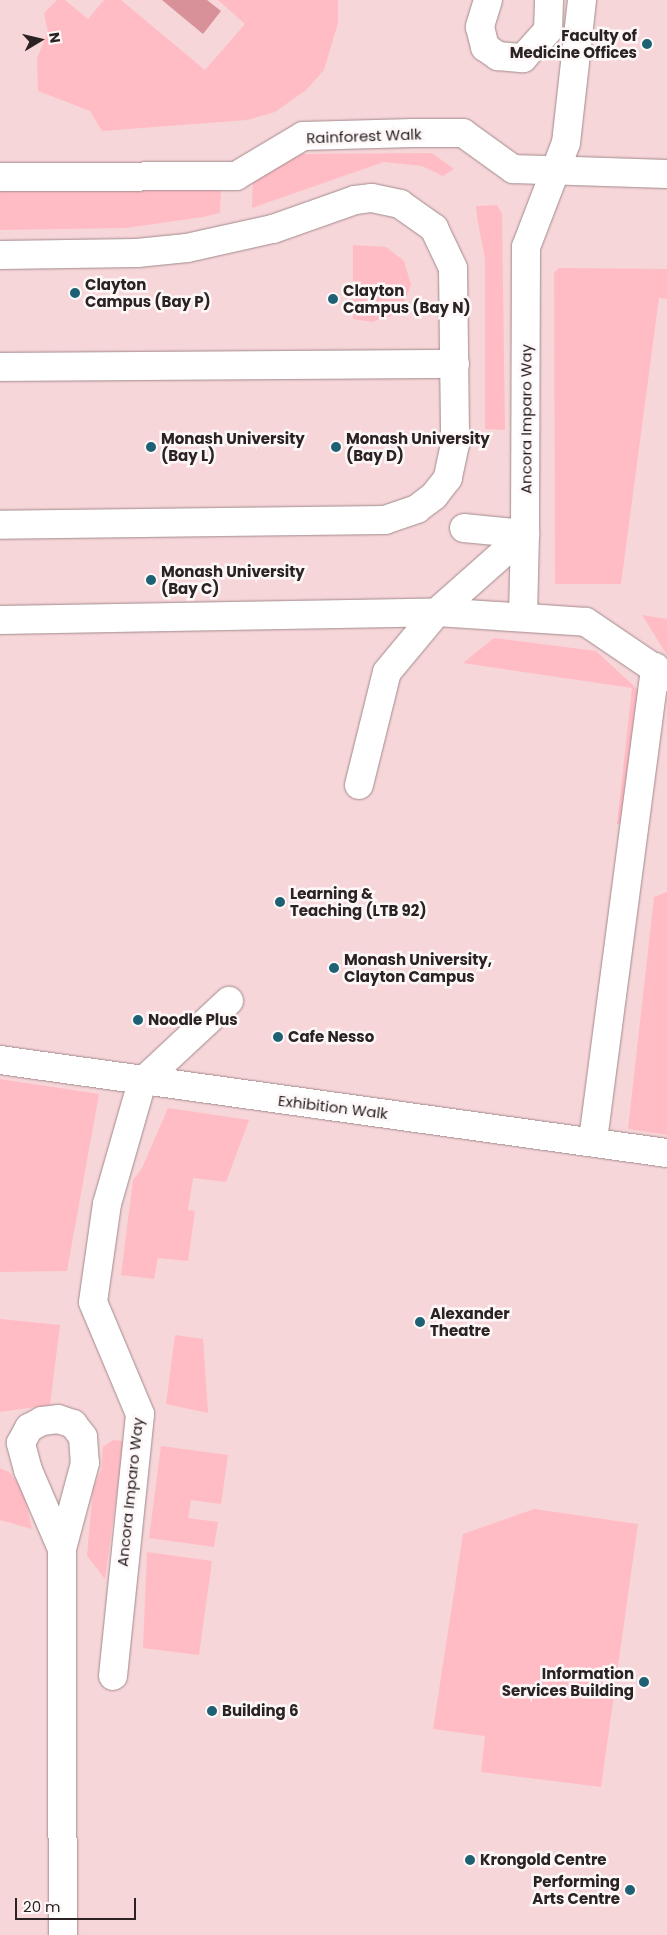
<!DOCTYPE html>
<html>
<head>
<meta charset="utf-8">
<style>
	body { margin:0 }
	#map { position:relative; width:667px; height:1935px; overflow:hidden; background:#fde5e7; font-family:Poppins,sans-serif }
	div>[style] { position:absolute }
	.built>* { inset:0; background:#f7d6d9 }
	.green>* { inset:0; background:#ffbcc4 }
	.water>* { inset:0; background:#d89099 }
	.roads { filter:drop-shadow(0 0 1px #a18a8c) drop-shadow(0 0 1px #a18a8c) }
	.street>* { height:28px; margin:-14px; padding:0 14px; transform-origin:14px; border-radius:14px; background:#fff }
	.dots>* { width:14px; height:14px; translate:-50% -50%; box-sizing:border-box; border:2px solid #fdf7f8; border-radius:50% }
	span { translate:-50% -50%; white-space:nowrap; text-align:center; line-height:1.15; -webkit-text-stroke:5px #fdf7f8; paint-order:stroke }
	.poi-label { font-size:15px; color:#2b2223; font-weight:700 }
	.right { translate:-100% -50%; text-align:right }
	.left { translate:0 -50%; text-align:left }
	.street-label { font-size:15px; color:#2b2223 }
	.north { position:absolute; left:15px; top:15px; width:50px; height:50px; -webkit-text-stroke:4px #fdf7f8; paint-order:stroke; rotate:81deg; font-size:14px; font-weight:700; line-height:20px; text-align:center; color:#2b2223 }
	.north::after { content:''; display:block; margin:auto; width:18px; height:22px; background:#2b2223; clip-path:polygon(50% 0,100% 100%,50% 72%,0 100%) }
	.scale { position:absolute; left:15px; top:1898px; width:121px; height:22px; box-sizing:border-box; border:2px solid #2b2223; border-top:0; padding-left:6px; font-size:15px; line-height:18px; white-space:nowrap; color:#2b2223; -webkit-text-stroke:4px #fdf7f8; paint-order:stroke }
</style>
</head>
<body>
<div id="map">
	<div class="built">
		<div style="clip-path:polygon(0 0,667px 0,667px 1935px,0 1935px)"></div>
	</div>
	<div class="green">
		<div style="clip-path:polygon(57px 0,65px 0,88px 19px,104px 0,121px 0,205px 70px,245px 24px,218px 0,338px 0,338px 23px,324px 70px,306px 90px,275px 112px,247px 120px,102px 131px,90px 111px,38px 91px,37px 58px,48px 32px,44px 13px)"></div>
		<div style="clip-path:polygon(432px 153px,454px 169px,443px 176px,422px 166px,384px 162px,252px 208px,253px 176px,301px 154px)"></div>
		<div style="clip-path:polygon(221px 188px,220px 213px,203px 217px,126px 228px,0 230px,0 191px)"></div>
		<div style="clip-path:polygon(497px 205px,502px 214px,505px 430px,485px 429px,485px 259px,477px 217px,476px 206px)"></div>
		<div style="clip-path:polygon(353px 245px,386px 247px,404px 261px,411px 285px,402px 307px,394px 315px,372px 322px,353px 319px)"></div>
		<div style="clip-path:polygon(559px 268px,667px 269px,667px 299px,659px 298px,621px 584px,555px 584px,554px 273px)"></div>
		<div style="clip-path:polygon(642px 615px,667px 619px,667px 655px)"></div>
		<div style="clip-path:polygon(494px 638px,596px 651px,647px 698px,630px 825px,617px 824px,632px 688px,463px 663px)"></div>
		<div style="clip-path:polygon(667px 892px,667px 1135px,628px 1129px,654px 897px)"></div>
		<div style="clip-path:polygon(0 1079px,99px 1094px,67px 1271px,0 1272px)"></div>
		<div style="clip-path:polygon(168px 1108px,249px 1120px,226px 1182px,193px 1178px,188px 1210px,195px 1211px,188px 1261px,158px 1258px,154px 1279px,121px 1275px,133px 1180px,142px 1168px)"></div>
		<div style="clip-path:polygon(0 1319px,60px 1325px,50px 1405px,0 1412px)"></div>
		<div style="clip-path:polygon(175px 1335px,203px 1339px,208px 1413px,166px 1404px)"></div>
		<div style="clip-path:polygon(113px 1440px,124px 1441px,105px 1579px,87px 1556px,93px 1488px,101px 1470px,103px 1447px)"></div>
		<div style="clip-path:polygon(161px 1446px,228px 1455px,221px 1504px,191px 1500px,188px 1518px,218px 1522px,214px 1547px,149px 1538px)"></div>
		<div style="clip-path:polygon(0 1468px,9px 1472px,23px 1489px,32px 1529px,0 1520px)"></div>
		<div style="clip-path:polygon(534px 1509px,638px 1524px,601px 1787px,481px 1772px,485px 1736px,433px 1729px,463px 1534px)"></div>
		<div style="clip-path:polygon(147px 1552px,212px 1561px,199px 1655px,143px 1648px)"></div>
	</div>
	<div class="water">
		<div style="clip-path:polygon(162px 0,207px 0,221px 11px,203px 34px)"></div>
	</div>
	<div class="roads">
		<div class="street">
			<div style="left:488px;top:0;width:28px;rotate:107deg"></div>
			<div style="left:480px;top:27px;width:21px;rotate:76deg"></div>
			<div style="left:485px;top:47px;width:16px;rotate:35deg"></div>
			<div style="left:498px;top:56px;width:25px;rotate:5deg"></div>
			<div style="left:523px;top:58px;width:38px;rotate:-48deg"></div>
			<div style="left:548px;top:30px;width:30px;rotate:-88deg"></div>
			<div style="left:0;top:177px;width:236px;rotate:-0.2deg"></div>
			<div style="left:236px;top:176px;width:78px;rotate:-30.8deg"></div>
			<div style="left:303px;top:136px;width:110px;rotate:-1.6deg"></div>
			<div style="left:413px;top:133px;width:50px"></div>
			<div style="left:463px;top:133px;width:62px;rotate:35.8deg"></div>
			<div style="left:513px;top:169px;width:154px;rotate:1.9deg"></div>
			<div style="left:0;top:255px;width:137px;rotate:-0.8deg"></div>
			<div style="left:137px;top:253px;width:50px;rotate:-5.7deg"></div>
			<div style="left:187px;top:248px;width:88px;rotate:-12.5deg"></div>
			<div style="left:273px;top:229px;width:87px;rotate:-19.5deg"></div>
			<div style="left:355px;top:200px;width:17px;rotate:-7deg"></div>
			<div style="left:372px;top:198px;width:29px;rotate:12deg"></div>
			<div style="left:400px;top:204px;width:42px;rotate:35.2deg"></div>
			<div style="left:434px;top:228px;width:44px;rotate:64.6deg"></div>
			<div style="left:453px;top:268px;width:176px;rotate:89.3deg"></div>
			<div style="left:455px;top:444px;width:35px;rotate:102deg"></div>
			<div style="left:448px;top:478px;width:23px;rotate:128deg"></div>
			<div style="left:434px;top:496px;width:21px;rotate:143deg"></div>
			<div style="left:417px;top:509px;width:34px;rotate:161deg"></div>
			<div style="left:385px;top:520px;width:385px;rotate:179.3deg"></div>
			<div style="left:0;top:367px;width:455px;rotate:-0.4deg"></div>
			<div style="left:464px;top:528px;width:61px;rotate:5.6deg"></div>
			<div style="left:525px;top:534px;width:83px;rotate:91.4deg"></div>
			<div style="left:0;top:620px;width:437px;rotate:-1deg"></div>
			<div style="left:437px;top:612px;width:149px;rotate:3.8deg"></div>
			<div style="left:586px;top:622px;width:98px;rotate:34.2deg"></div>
			<div style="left:359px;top:785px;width:116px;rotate:-76.1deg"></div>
			<div style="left:387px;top:672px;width:78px;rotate:-50.2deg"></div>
			<div style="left:437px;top:612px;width:118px;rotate:-41.6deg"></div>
			<div style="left:525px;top:534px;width:287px;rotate:-89.8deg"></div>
			<div style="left:526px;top:247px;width:111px;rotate:-69deg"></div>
			<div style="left:566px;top:143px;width:144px;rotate:-83.6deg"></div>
			<div style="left:0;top:1060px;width:673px;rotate:7.94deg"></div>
			<div style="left:593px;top:1140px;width:477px;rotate:-82.5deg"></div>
			<div style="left:62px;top:1549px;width:86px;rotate:-113.3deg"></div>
			<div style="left:28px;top:1470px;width:28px;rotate:-105deg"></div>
			<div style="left:21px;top:1443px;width:17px;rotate:-62deg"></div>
			<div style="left:29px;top:1428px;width:15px;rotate:-28deg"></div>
			<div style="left:42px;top:1421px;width:16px;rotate:-7deg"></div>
			<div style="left:58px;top:1419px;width:16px;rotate:18deg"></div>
			<div style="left:73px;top:1424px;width:16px;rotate:52deg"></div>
			<div style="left:83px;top:1437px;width:26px;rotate:86deg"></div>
			<div style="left:85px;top:1463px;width:89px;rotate:105deg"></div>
			<div style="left:62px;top:1549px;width:386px;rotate:89.9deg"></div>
			<div style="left:113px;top:1676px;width:263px;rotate:-84.1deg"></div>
			<div style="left:140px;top:1414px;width:121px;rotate:-112.8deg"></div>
			<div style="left:93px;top:1302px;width:99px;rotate:-81.9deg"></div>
			<div style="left:107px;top:1204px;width:127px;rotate:-74deg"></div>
			<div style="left:142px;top:1082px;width:119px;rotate:-43deg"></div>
		</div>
	</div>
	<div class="dots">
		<div style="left:647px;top:44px;background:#1e6174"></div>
		<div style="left:75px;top:293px;background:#1e6174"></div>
		<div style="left:333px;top:299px;background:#1e6174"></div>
		<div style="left:151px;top:447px;background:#1e6174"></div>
		<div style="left:336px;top:447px;background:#1e6174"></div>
		<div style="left:151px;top:580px;background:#1e6174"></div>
		<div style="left:280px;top:902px;background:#1e6174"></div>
		<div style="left:334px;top:968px;background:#1e6174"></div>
		<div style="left:138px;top:1020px;background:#1e6174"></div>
		<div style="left:278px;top:1037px;background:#1e6174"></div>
		<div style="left:420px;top:1322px;background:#1e6174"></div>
		<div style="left:644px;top:1682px;background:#1e6174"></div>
		<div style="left:212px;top:1711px;background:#1e6174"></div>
		<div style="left:470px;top:1860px;background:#1e6174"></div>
		<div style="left:630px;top:1890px;background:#1e6174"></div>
	</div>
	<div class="poi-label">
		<span class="right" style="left:637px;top:44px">Faculty of<br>Medicine Offices</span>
		<span class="left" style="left:85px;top:293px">Clayton<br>Campus (Bay P)</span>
		<span class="left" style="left:343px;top:299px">Clayton<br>Campus (Bay N)</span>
		<span class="left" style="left:161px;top:447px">Monash University<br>(Bay L)</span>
		<span class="left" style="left:346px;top:447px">Monash University<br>(Bay D)</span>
		<span class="left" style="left:161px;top:580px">Monash University<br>(Bay C)</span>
		<span class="left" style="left:290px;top:902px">Learning &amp;<br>Teaching (LTB 92)</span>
		<span class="left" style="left:344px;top:968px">Monash University,<br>Clayton Campus</span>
		<span class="left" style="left:148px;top:1020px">Noodle Plus</span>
		<span class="left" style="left:288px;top:1037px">Cafe Nesso</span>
		<span class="left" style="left:430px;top:1322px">Alexander<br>Theatre</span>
		<span class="right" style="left:634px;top:1682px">Information<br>Services Building</span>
		<span class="left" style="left:222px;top:1711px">Building 6</span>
		<span class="left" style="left:480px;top:1860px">Krongold Centre</span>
		<span class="right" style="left:620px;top:1890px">Performing<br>Arts Centre</span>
	</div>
	<div class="street-label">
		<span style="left:364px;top:136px;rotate:-2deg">Rainforest Walk</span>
		<span style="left:526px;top:419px;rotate:-90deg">Ancora Imparo Way</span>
		<span style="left:333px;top:1107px;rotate:7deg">Exhibition Walk</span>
		<span style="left:130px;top:1492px;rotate:-84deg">Ancora Imparo Way</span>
	</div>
	<div class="north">N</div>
	<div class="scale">20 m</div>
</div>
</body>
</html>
